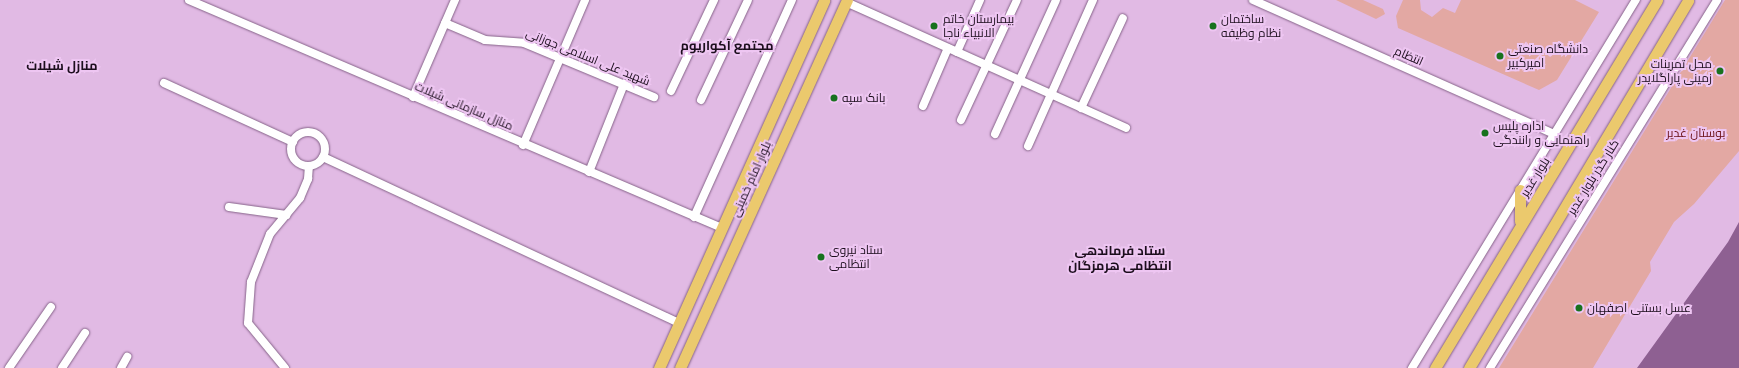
<!DOCTYPE html>
<html>
<head>
<meta charset="utf-8">
<style>
	body { margin:0 }
	#map { position:relative; width:1739px; height:368px; overflow:hidden; background:#e1bae4; font-family:Inter,Cairo,sans-serif }
	div>[style] { position:absolute }
	.green>* { inset:0; background:#e3a8a3 }
	.water>* { inset:0; background:#8e6092 }
	.roads { filter:drop-shadow(0 0 1px #866389) drop-shadow(0 0 1px #866389) }
	.minor>* { height:8px; margin:-4px; padding:0 4px; transform-origin:4px; border-radius:4px; background:#fff }
	.minor>.ring { margin:-4px; padding:0; box-sizing:content-box; background:none; border:8px solid #fff; border-radius:50% }
	.major>* { height:11px; margin:-5.5px; padding:0 5.5px; transform-origin:5.5px; border-radius:5.5px; background:#ebc96d }
	.dots>* { width:11px; height:11px; translate:-50% -50%; box-sizing:border-box; border:2px solid #eec6f2; border-radius:50% }
	span { translate:-50% -50%; white-space:nowrap; text-align:center; line-height:1.15; -webkit-text-stroke:4px #eec6f2; paint-order:stroke }
	.poi-label { font-size:12px; color:#1c0e1d }
	.left { translate:0 -50%; text-align:left }
	.right { translate:-100% -50%; text-align:right }
	.street-label { font-size:12px; color:#1c0e1d }
	.park-label { font-size:12px; color:#6a1016 }
	.neighbourhood-label { font-size:13px; color:#1c0e1d; font-weight:700 }
</style>
</head>
<body>
<div id="map">
	<div class="green">
		<div style="clip-path:polygon(1336px 0,1363px 0,1383px 9px,1385px 14px,1376px 19px)"></div>
		<div style="clip-path:polygon(1403px 0,1420px 0,1421px 10px,1432px 17px,1443px 8px,1455px 13px,1461px 0,1575px 0,1599px 12px,1557px 80px,1539px 90px,1398px 28px,1396px 16px)"></div>
		<div style="clip-path:polygon(1725px 0,1739px 0,1739px 151px,1694px 204px,1674px 222px,1650px 262px,1651px 271px,1593px 368px,1499px 368px)"></div>
	</div>
	<div class="water">
		<div style="clip-path:polygon(1739px 222px,1739px 368px,1637px 368px,1728px 242px)"></div>
	</div>
	<div class="roads">
		<div class="minor">
			<div style="left:189px;top:0;width:580px;rotate:23.16deg"></div>
			<div style="left:1253px;top:0;width:329px;rotate:24deg"></div>
			<div style="left:846px;top:2px;width:307px;rotate:24.2deg"></div>
			<div style="left:445px;top:23px;width:43px;rotate:23deg"></div>
			<div style="left:485px;top:40px;width:39px;rotate:4deg"></div>
			<div style="left:524px;top:43px;width:141px;rotate:22.6deg"></div>
			<div style="left:957px;top:52px;width:57px;rotate:-66.1deg"></div>
			<div style="left:164px;top:83px;width:142px;rotate:24.6deg"></div>
			<div style="left:671px;top:91px;width:101px;rotate:-64.7deg"></div>
			<div style="left:413px;top:97px;width:106px;rotate:-66.6deg"></div>
			<div style="left:701px;top:100px;width:110px;rotate:-64.8deg"></div>
			<div style="left:923px;top:106px;width:63px;rotate:-66.7deg"></div>
			<div style="left:1081px;top:108px;width:99px;rotate:-65deg"></div>
			<div style="left:961px;top:120px;width:132px;rotate:-65deg"></div>
			<div class="ring" style="left:291px;top:132px;width:26px;height:26px"></div>
			<div style="left:995px;top:134px;width:147px;rotate:-65.5deg"></div>
			<div style="left:523px;top:145px;width:158px;rotate:-66.8deg"></div>
			<div style="left:1028px;top:146px;width:160px;rotate:-66deg"></div>
			<div style="left:323px;top:157px;width:393px;rotate:25deg"></div>
			<div style="left:589px;top:172px;width:95px;rotate:-68.3deg"></div>
			<div style="left:229px;top:207px;width:58px;rotate:8deg"></div>
			<div style="left:694px;top:217px;width:238px;rotate:-65.7deg"></div>
			<div style="left:9px;top:368px;width:74px;rotate:-55.5deg"></div>
			<div style="left:62px;top:368px;width:42px;rotate:-56.7deg"></div>
			<div style="left:121px;top:368px;width:13px;rotate:-61deg"></div>
			<div style="left:285px;top:368px;width:58px;rotate:-129.4deg"></div>
			<div style="left:248px;top:323px;width:41px;rotate:-85.8deg"></div>
			<div style="left:251px;top:282px;width:52px;rotate:-68.4deg"></div>
			<div style="left:270px;top:234px;width:47px;rotate:-50.2deg"></div>
			<div style="left:300px;top:198px;width:21px;rotate:-67deg"></div>
			<div style="left:308px;top:179px;width:13px;rotate:-86deg"></div>
			<div style="left:1412px;top:368px;width:431px;rotate:-58.7deg"></div>
			<div style="left:1490px;top:368px;width:432px;rotate:-58.3deg"></div>
		</div>
		<div class="major">
			<div style="left:1520px;top:221px;width:31px;rotate:-90deg"></div>
			<div style="left:659px;top:368px;width:403px;rotate:-65.8deg"></div>
			<div style="left:680px;top:368px;width:404px;rotate:-65.6deg"></div>
			<div style="left:1435px;top:368px;width:430px;rotate:-58.9deg"></div>
			<div style="left:1469px;top:368px;width:428px;rotate:-59.2deg"></div>
		</div>
	</div>
	<div class="dots">
		<div style="left:934px;top:26px;background:#18721e"></div>
		<div style="left:1213px;top:26px;background:#18721e"></div>
		<div style="left:1500px;top:56px;background:#18721e"></div>
		<div style="left:1720px;top:71px;background:#18721e"></div>
		<div style="left:834px;top:98px;background:#18721e"></div>
		<div style="left:1485px;top:133px;background:#18721e"></div>
		<div style="left:821px;top:257px;background:#18721e"></div>
		<div style="left:1579px;top:308px;background:#18721e"></div>
	</div>
	<div class="poi-label">
		<span class="left" style="left:943px;top:26px">بیمارستان خاتم<br>الانبیاء ناجا</span>
		<span class="left" style="left:1221px;top:26px">ساختمان<br>نظام وظیفه</span>
		<span class="left" style="left:1508px;top:56px">دانشگاه صنعتی<br>امیرکبیر</span>
		<span class="right" style="left:1712px;top:71px">محل تمرینات<br>زمینی پاراگلایدر</span>
		<span class="left" style="left:842px;top:98px">بانک سپه</span>
		<span class="left" style="left:1493px;top:133px">اداره پلیس<br>راهنمایی و رانندگی</span>
		<span class="left" style="left:829px;top:257px">ستاد نیروی<br>انتظامی</span>
		<span class="left" style="left:1587px;top:308px">عسل بستنی اصفهان</span>
	</div>
	<div class="street-label">
		<span style="left:1409px;top:56px;rotate:24deg">انتظام</span>
		<span style="left:588px;top:57px;rotate:22deg">شهید علی اسلامی جوزانی</span>
		<span style="left:464px;top:106px;rotate:23deg">منازل سازمانی شیلات</span>
		<span style="left:1535px;top:177px;rotate:-58deg">بلوار غدیر</span>
		<span style="left:1593px;top:177px;rotate:-58deg">کنار گذر بلوار غدیر</span>
		<span style="left:751px;top:179px;rotate:-66deg">بلوار امام خمینی</span>
	</div>
	<div class="park-label">
		<span style="left:1696px;top:133px">بوستان غدیر</span>
	</div>
	<div class="neighbourhood-label">
		<span style="left:727px;top:45px">مجتمع آکواریوم</span>
		<span style="left:62px;top:65px">منازل شیلات</span>
		<span style="left:1120px;top:258px">ستاد فرماندهی<br>انتظامی هرمزگان</span>
	</div>
</div>
</body>
</html>
